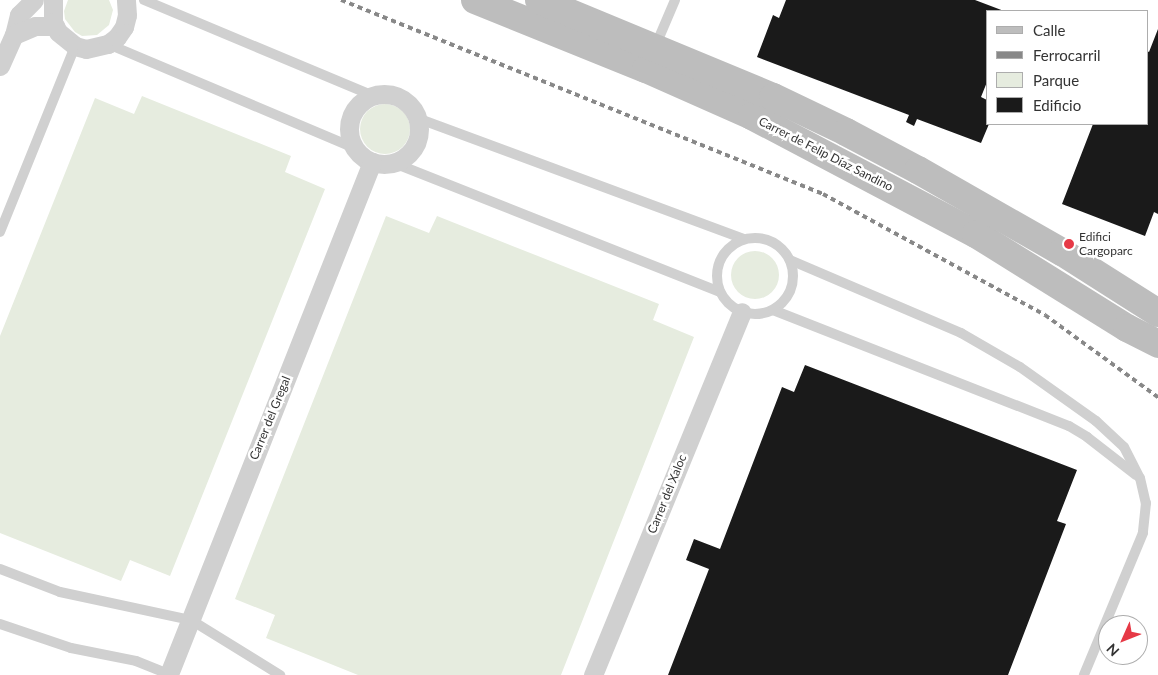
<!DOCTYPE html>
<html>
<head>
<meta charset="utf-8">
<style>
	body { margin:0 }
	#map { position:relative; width:1158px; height:675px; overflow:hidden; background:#fff; font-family:Lato,sans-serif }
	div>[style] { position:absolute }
	.green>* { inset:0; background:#e6ecdf }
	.round { border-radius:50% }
	.building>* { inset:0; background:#1a1a1a }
	.service>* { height:10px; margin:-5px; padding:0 5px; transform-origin:5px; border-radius:5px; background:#d0d0d0 }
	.service>.ring { margin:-5px; padding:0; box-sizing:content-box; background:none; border:10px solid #d0d0d0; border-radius:50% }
	.minor>* { height:19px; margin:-9.5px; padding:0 9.5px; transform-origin:9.5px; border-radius:9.5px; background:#d0d0d0 }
	.minor>.ring { margin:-9.5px; padding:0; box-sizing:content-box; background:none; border:19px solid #d0d0d0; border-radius:50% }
	.secondary>* { height:28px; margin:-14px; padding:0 14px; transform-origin:14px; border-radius:14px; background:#bdbdbd }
	.rail>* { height:4px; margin-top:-2px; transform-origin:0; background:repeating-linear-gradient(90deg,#888 0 5px,transparent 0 9px) }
	.dots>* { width:14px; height:14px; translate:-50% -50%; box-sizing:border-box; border:2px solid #fff; border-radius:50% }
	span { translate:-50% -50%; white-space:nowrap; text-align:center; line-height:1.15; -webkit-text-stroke:5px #fff; paint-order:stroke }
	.street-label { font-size:12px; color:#333 }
	.poi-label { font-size:12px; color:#333 }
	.left { translate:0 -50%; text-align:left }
	.legend { position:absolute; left:986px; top:10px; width:162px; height:115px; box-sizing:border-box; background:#fff; border:1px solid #adadad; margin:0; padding:6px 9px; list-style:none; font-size:15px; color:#333 }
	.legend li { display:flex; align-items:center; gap:10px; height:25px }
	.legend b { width:25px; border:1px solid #adadad }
	.north { position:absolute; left:1098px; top:615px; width:50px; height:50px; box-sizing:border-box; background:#fff; border:1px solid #adadad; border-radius:50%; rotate:226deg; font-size:14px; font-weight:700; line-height:20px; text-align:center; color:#333 }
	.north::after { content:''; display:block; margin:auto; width:18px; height:22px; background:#e63946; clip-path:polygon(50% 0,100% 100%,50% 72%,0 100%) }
</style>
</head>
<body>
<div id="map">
	<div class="green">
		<div style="clip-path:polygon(68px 0,109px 0,113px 10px,109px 25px,97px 35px,82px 36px,75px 32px,65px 19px,64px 11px)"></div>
		<div style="clip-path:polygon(142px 96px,291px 156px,285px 172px,325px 189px,170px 576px,130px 560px,121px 581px,0 533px,0 336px,95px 98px,134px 114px)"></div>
		<div class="round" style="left:360px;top:104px;width:50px;height:50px"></div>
		<div style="clip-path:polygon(386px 216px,429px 233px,437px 216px,659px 304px,653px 320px,694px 337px,561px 675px,358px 675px,266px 638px,275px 615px,235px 599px)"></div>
		<div class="round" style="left:731px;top:251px;width:48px;height:48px"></div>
	</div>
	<div class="building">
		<div style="clip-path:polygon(786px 0,975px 0,1004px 11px,987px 11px,987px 82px,981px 97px,987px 100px,987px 124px,989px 124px,981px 143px,917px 119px,914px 126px,906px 122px,909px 115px,757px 57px,773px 15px,779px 18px)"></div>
		<div style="clip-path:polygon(1158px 29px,1158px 214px,1154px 212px,1145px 236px,1062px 204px,1093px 124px,1147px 124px,1147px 51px,1149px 52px)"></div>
		<div style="clip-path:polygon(805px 365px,1077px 470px,1057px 521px,1066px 524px,1008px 675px,668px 675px,709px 569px,686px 560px,694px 539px,720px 549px,782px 387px,794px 392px)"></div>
	</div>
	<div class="service">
		<div style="left:144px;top:0;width:248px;rotate:22.7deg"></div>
		<div style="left:108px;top:44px;width:267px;rotate:22.9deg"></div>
		<div style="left:655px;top:47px;width:51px;rotate:-66.9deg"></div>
		<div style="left:417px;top:118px;width:349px;rotate:20.3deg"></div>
		<div style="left:394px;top:163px;width:351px;rotate:21.6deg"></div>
		<div style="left:0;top:232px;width:201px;rotate:-68deg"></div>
		<div class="ring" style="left:717px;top:238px;width:66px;height:66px"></div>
		<div style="left:790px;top:260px;width:186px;rotate:23.1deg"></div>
		<div style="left:961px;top:333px;width:68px;rotate:30deg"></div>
		<div style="left:1020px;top:367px;width:93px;rotate:35.4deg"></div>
		<div style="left:1096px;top:421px;width:38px;rotate:43deg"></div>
		<div style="left:1124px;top:447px;width:35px;rotate:63deg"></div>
		<div style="left:1140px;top:478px;width:26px;rotate:77deg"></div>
		<div style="left:1146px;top:503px;width:30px;rotate:96deg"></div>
		<div style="left:1143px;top:533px;width:154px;rotate:112.6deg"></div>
		<div style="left:773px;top:310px;width:318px;rotate:21.4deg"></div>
		<div style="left:1069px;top:426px;width:21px;rotate:31deg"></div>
		<div style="left:1087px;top:437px;width:62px;rotate:37.8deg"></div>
		<div style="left:0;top:569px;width:64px;rotate:21deg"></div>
		<div style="left:60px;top:592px;width:134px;rotate:12.1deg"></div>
		<div style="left:191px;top:620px;width:105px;rotate:31.7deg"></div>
		<div style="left:0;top:624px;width:75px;rotate:18.7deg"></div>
		<div style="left:71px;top:648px;width:66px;rotate:11.3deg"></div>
		<div style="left:136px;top:661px;width:38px;rotate:22deg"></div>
	</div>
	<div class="minor">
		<div style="left:53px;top:0;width:22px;rotate:90deg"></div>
		<div style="left:53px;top:22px;width:11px;rotate:63deg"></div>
		<div style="left:58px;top:32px;width:22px;rotate:39deg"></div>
		<div style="left:75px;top:46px;width:11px;rotate:15deg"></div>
		<div style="left:86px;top:49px;width:23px;rotate:-13deg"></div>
		<div style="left:108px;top:44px;width:11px;rotate:-38deg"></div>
		<div style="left:117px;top:37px;width:12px;rotate:-55deg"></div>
		<div style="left:124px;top:27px;width:12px;rotate:-76deg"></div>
		<div style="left:127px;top:15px;width:15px;rotate:-94deg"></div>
		<div style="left:14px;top:35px;width:21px;rotate:-76deg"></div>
		<div style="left:19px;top:15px;width:21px;rotate:-45deg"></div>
		<div style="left:0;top:66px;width:34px;rotate:-66deg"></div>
		<div style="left:14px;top:35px;width:23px;rotate:-23deg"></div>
		<div style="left:35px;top:26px;width:20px"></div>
		<div class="ring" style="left:349px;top:94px;width:51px;height:51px"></div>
		<div style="left:169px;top:674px;width:551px;rotate:-68.37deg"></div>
		<div style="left:593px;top:675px;width:392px;rotate:-67.7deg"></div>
	</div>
	<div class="secondary">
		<div style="left:475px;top:0;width:184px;rotate:22deg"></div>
		<div style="left:646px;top:69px;width:116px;rotate:23.9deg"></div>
		<div style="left:752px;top:116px;width:253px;rotate:27.8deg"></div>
		<div style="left:976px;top:234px;width:178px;rotate:31.9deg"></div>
		<div style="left:1127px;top:328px;width:35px;rotate:27deg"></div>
		<div style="left:539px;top:0;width:253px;rotate:22.5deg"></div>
		<div style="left:773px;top:97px;width:81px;rotate:25.6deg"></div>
		<div style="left:846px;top:132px;width:81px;rotate:27.8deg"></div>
		<div style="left:918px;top:170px;width:166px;rotate:29.7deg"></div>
		<div style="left:1062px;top:252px;width:114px;rotate:32.4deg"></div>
	</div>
	<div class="rail">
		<div style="left:341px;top:0;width:520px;rotate:21.92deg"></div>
		<div style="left:823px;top:194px;width:253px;rotate:28.6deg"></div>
		<div style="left:1045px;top:315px;width:140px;rotate:36deg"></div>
	</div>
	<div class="dots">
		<div style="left:1069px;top:244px;background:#e63946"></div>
	</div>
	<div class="street-label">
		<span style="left:826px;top:154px;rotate:27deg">Carrer de Felip Díaz Sandino</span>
		<span style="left:270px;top:418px;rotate:-68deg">Carrer del Gregal</span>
		<span style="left:667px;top:494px;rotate:-68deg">Carrer del Xaloc</span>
	</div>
	<div class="poi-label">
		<span class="left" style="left:1079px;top:244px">Edifici<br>Cargoparc</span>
	</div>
	<ul class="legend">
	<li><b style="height:6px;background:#bdbdbd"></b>Calle</li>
	<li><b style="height:6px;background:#888"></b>Ferrocarril</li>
	<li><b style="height:14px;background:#e6ecdf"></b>Parque</li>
	<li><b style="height:14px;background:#1a1a1a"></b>Edificio</li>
	</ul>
	<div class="north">N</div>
</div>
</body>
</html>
